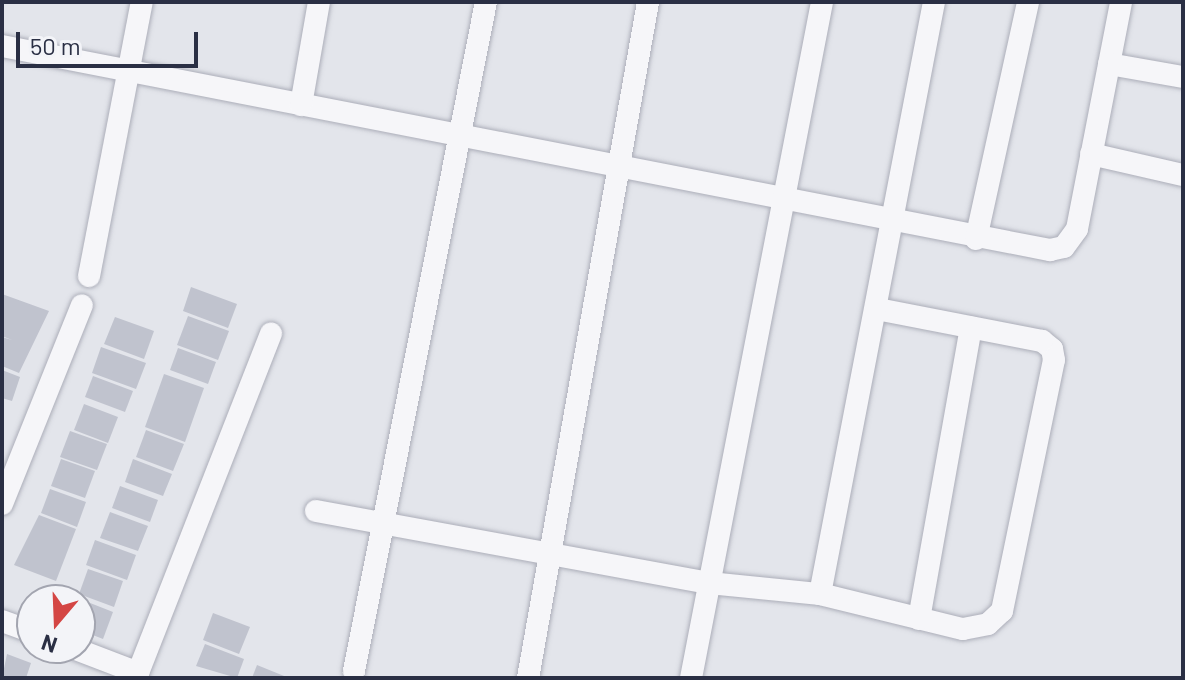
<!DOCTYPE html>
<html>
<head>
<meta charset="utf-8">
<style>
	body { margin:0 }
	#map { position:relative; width:1185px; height:680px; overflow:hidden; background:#e3e5eb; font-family:Barlow,sans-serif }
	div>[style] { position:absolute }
	.building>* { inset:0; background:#c0c3ce }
	.roads { filter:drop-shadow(0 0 2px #acaeb9) drop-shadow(0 0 2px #acaeb9) }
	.street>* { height:22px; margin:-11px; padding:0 11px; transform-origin:11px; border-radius:11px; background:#f6f6f9 }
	span { translate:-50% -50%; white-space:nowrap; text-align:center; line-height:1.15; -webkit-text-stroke:6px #f3f4f8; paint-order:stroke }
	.frame { position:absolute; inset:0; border:4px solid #2a2f44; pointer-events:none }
	.north { position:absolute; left:16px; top:584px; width:80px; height:80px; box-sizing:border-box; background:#f3f4f8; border:2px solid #a3a5b0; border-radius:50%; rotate:199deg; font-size:22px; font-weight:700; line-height:32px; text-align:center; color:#2a2f44 }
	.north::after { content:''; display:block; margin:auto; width:28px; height:36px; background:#d44644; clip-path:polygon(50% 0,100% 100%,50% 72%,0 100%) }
	.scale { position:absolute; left:16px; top:32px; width:182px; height:36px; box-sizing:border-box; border:4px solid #2a2f44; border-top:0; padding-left:10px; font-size:24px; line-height:28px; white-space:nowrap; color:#2a2f44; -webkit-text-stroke:6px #f3f4f8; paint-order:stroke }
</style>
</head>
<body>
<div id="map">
	<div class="building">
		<div style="clip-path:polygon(191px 287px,237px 304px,228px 328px,183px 311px)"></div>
		<div style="clip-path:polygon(2px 294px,49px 311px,19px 373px,2px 366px,2px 337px,12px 340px,2px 336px)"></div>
		<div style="clip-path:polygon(188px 316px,229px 331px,218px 360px,177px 345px)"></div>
		<div style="clip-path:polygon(115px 317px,154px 331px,144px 359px,104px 344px)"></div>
		<div style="clip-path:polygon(101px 347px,146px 363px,136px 389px,92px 373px)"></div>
		<div style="clip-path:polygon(178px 348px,216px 362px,208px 384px,170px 370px)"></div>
		<div style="clip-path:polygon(2px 370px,20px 377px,12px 401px,2px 398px)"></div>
		<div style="clip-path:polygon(164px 374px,204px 388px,185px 442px,145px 427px)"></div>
		<div style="clip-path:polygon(93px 376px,133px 391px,125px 412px,85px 397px)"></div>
		<div style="clip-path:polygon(84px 404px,118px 417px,108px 443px,74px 430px)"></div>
		<div style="clip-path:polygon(146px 430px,184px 444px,173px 471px,136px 457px)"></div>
		<div style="clip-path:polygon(70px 431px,107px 444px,97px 470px,60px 457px)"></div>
		<div style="clip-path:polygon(61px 459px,95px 471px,85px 498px,51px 486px)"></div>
		<div style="clip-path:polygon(133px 459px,172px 474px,163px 496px,125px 482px)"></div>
		<div style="clip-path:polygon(120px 486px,158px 500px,150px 522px,112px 508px)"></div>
		<div style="clip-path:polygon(50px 489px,86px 502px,77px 527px,41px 513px)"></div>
		<div style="clip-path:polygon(110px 512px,148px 526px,138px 551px,100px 538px)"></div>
		<div style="clip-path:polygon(39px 515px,76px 529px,56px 581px,14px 565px)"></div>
		<div style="clip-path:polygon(95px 540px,136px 555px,127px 580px,86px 565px)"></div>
		<div style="clip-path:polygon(88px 569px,123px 581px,114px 607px,79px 594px)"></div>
		<div style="clip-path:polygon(80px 599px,113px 612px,103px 639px,80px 630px)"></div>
		<div style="clip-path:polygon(213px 613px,250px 627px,239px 654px,203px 640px)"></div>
		<div style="clip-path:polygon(205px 644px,244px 659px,237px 678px,196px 666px)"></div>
		<div style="clip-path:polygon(7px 654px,31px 663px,26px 678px,2px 678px)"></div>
		<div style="clip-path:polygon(257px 665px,289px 678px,252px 678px)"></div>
	</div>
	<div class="roads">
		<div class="street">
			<div style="left:2px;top:46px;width:1068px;rotate:11.02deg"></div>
			<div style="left:1050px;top:250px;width:14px;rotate:-12deg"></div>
			<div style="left:1064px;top:247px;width:22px;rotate:-54deg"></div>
			<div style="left:1077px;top:229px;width:231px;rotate:-79deg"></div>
			<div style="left:1109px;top:64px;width:75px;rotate:10deg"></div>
			<div style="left:301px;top:105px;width:105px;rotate:-80.1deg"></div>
			<div style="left:1091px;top:154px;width:94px;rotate:12.9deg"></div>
			<div style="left:976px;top:239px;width:243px;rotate:-77.6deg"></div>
			<div style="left:89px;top:276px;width:279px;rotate:-79.1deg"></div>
			<div style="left:2px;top:504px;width:214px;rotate:-68.1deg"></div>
			<div style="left:316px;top:511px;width:400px;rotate:10.4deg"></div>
			<div style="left:709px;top:583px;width:112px;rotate:5.7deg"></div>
			<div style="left:820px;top:594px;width:147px;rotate:13.8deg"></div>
			<div style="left:963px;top:629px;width:25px;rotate:-11deg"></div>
			<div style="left:988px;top:624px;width:19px;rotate:-43deg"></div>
			<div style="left:1002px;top:611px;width:256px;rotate:-78.3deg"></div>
			<div style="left:1054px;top:360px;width:11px;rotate:-100deg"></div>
			<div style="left:1052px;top:349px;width:13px;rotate:-141deg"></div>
			<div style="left:1042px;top:341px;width:168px;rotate:-169deg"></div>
			<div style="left:820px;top:594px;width:603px;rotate:-79.1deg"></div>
			<div style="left:919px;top:619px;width:296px;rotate:-79.9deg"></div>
			<div style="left:2px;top:621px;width:32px;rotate:20deg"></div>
			<div style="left:73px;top:648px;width:70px;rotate:21deg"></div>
			<div style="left:354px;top:671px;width:682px;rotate:-78.84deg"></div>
			<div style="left:136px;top:678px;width:370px;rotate:-68.6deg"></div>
			<div style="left:528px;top:678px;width:687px;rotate:-79.93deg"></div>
			<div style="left:691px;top:678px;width:689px;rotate:-79.03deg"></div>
		</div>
	</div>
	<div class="frame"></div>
	<div class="north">N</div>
	<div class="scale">50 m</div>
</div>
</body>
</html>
